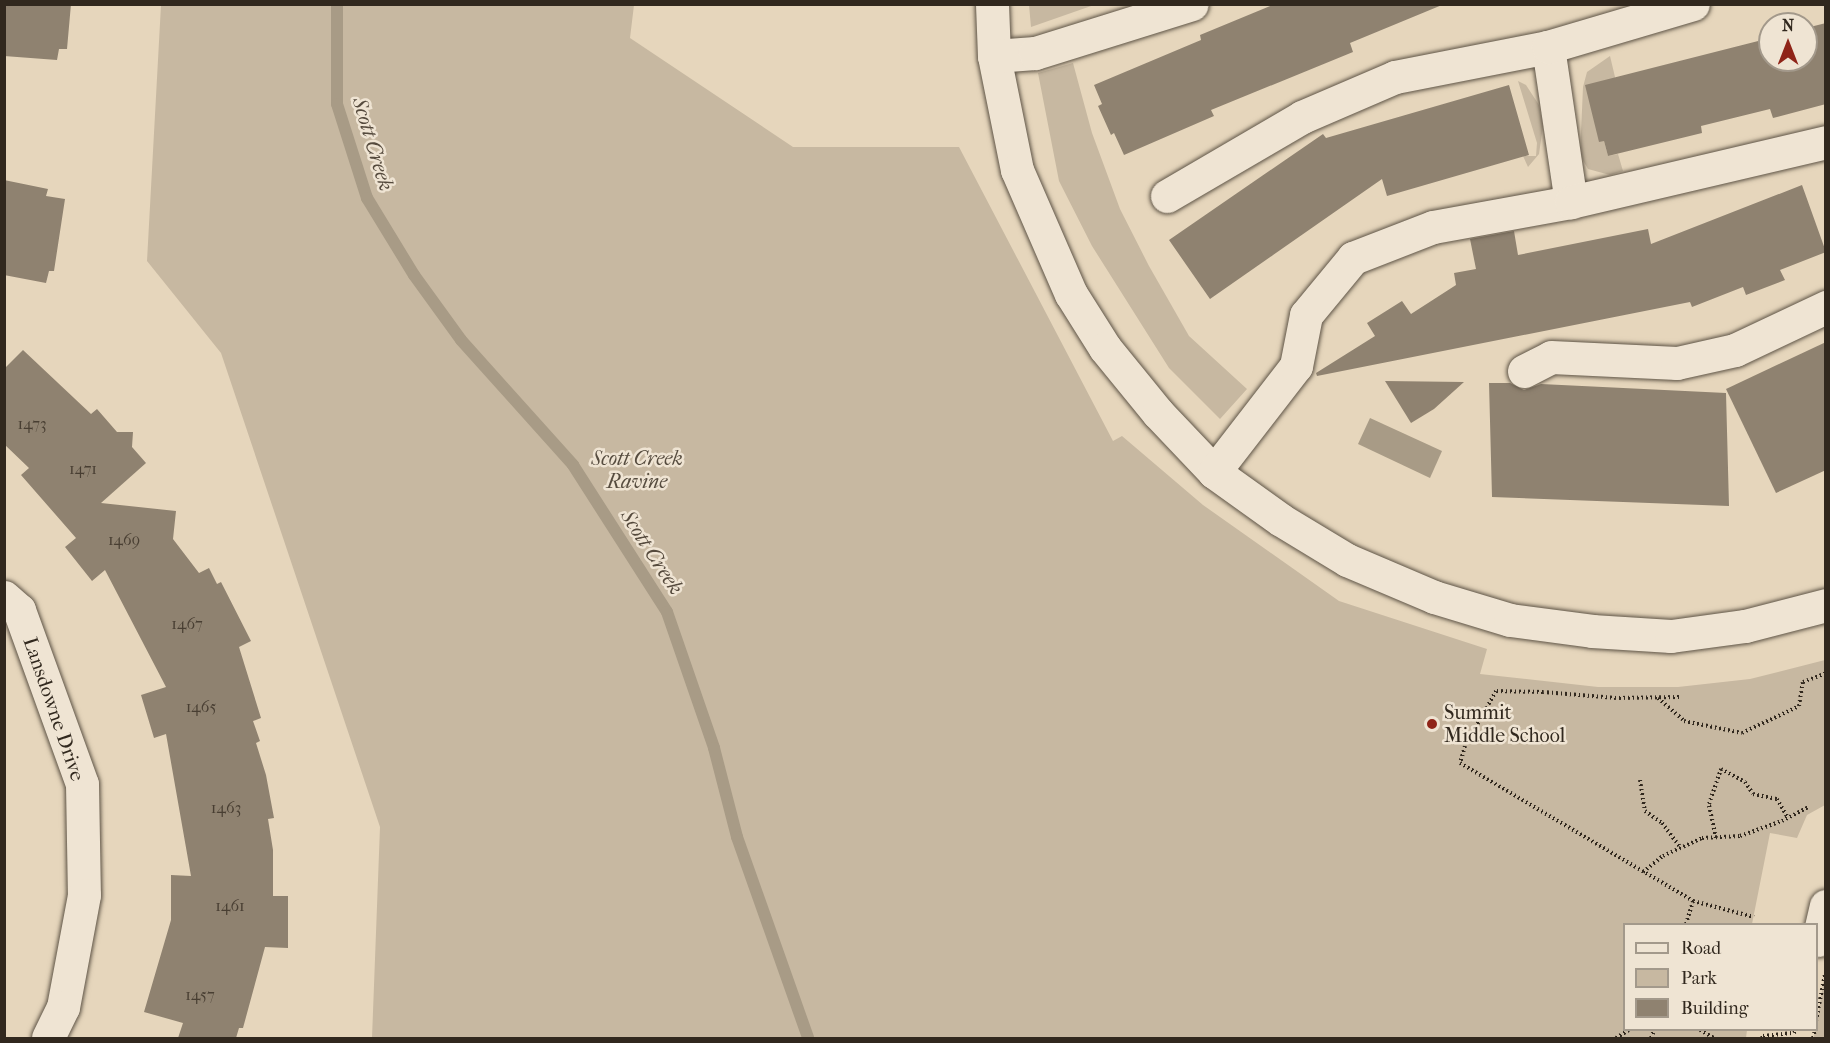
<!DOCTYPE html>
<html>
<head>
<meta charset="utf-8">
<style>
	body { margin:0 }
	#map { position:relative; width:1830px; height:1043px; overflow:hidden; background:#e6d6bc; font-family:"IM FELL French Canon",serif }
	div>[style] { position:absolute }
	.green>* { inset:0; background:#c7b8a1 }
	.water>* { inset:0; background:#a89b86 }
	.stream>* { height:12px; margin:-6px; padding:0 6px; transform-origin:6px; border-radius:6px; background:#a89b86 }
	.building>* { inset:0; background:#8f8270 }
	.path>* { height:4px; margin-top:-2px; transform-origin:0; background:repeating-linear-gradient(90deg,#31281e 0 1.5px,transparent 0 4.5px) }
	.roads { filter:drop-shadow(0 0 2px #5e5446) drop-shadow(0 0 2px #5e5446) }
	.minor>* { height:33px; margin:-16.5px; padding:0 16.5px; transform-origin:16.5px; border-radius:16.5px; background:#efe4d3 }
	.dots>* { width:16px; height:16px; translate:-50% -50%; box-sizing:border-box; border:3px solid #efe4d3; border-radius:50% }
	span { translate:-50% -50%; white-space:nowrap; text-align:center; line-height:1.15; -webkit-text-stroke:5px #efe4d3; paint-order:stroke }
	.number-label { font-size:16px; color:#483e32 }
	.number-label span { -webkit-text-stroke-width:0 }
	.park-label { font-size:20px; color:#564c3f; font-style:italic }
	.street-label { font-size:20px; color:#31281e }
	.poi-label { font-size:20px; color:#31281e }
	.left { translate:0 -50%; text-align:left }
	.water-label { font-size:21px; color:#554a3d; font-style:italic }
	.frame { position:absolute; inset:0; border:6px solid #31281e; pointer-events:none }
	.legend { position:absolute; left:1623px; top:923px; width:195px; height:108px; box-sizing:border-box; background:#efe4d3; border:2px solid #a3998b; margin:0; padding:8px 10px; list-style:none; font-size:18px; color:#31281e }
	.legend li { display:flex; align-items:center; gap:12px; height:30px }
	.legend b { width:30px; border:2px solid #a3998b }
	.north { position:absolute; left:1758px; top:12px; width:60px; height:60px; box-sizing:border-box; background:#efe4d3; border:2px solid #a3998b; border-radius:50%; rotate:0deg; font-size:16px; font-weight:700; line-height:24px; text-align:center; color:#31281e }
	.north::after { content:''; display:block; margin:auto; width:21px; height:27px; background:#8f2418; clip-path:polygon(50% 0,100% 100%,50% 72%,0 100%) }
</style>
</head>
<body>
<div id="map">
	<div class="green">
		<div style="clip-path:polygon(161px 5px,634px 5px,630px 38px,793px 147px,959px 147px,1113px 441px,1122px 436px,1203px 505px,1339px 601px,1487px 649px,1480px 674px,1598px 687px,1678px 687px,1750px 679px,1825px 660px,1825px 805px,1807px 815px,1797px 838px,1770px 833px,1752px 924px,1624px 924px,1624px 1030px,1747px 1030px,1746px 1038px,372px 1038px,380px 827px,221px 353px,147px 261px)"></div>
		<div style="clip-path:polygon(1029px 5px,1029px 4px,1094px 5px,1031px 27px)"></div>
		<div style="clip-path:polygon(1610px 56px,1615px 77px,1604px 141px,1608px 156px,1618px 154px,1623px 171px,1610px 175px,1588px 169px,1580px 155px,1583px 87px,1587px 72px)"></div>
		<div style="clip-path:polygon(1073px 63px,1092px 133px,1120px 209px,1149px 266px,1189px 336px,1247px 389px,1220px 419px,1169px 368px,1092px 246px,1059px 181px,1038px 73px)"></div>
		<div style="clip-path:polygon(1518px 81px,1526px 85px,1539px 105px,1543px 126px,1539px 154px,1528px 167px,1523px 156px,1536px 156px,1537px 143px)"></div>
		<div style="clip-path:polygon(1825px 971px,1825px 1038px,1813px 1038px,1816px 1030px)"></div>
	</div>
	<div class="water">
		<div style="clip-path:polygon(1370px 418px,1442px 451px,1430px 478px,1358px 444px)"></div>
	</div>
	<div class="stream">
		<div style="left:337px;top:4px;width:100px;rotate:90deg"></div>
		<div style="left:337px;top:104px;width:99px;rotate:72.3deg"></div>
		<div style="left:367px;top:198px;width:90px;rotate:58.6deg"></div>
		<div style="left:414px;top:275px;width:80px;rotate:54.1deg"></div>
		<div style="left:461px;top:340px;width:168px;rotate:48.1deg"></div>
		<div style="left:573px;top:465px;width:174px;rotate:57.4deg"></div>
		<div style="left:667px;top:612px;width:144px;rotate:70.9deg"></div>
		<div style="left:714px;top:748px;width:92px;rotate:75.5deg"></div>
		<div style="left:737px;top:837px;width:213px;rotate:70.5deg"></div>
	</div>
	<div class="building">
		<div style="clip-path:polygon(4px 4px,71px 4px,67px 49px,59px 49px,57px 60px,4px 56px)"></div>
		<div style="clip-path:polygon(1275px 4px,1442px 5px,1350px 43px,1353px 52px,1211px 110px,1214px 116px,1124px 155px,1114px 133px,1111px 135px,1098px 106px,1102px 104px,1094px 85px,1201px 40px,1200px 35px)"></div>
		<div style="clip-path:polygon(1826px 23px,1826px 104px,1773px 118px,1770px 109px,1701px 126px,1702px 133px,1608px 156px,1604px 141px,1599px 142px,1585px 85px,1770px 38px,1770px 60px,1806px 60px,1806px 28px)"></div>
		<div style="clip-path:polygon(1509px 85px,1529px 155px,1387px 196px,1382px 179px,1210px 299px,1169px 240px,1323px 134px,1326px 138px)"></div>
		<div style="clip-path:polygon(4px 180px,48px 189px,46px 196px,65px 199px,54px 271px,49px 271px,46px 283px,4px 275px)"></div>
		<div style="clip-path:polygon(1802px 185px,1826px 252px,1780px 270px,1785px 280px,1746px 295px,1743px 287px,1692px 307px,1690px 302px,1317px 376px,1316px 373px,1375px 336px,1367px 323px,1402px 301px,1411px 314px,1456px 285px,1454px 273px,1476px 269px,1470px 239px,1514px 231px,1518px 255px,1648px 229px,1651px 244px)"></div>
		<div style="clip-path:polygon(1826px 342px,1826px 470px,1776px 493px,1726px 389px)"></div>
		<div style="clip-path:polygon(23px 350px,91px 414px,97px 409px,117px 432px,133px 432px,132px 447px,146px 463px,101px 503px,176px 511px,173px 539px,199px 573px,209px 568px,217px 584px,221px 582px,251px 641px,239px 647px,261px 718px,253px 721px,260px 741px,256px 743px,266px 775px,274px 818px,268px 819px,273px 850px,273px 896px,288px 896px,288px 948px,265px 947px,243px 1028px,239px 1028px,236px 1038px,178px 1038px,183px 1023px,144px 1012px,171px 920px,171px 875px,191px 876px,166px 734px,154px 738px,141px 695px,166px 687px,105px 570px,92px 581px,65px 547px,76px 538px,21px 475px,29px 468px,4px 444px,4px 369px)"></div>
		<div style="clip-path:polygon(1385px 381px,1464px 382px,1434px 409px,1411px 423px)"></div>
		<div style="clip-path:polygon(1489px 383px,1510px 383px,1524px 390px,1541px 384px,1726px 393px,1729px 506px,1492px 497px)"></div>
	</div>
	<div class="path">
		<div style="left:1679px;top:697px;width:63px;rotate:179.1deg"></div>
		<div style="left:1616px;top:698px;width:73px;rotate:-175.3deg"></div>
		<div style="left:1543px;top:692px;width:47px;rotate:-178.8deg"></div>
		<div style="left:1496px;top:691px;width:63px;rotate:119.4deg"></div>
		<div style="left:1465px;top:746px;width:18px;rotate:106deg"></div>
		<div style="left:1460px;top:763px;width:271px;rotate:30.6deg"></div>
		<div style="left:1693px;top:901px;width:63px;rotate:14.7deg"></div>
		<div style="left:1658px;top:698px;width:35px;rotate:41deg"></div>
		<div style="left:1684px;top:721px;width:59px;rotate:11.7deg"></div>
		<div style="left:1742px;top:733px;width:63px;rotate:-25.3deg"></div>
		<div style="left:1799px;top:706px;width:24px;rotate:-81deg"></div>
		<div style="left:1803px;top:682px;width:25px;rotate:-21deg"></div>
		<div style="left:1640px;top:780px;width:31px;rotate:81deg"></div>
		<div style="left:1645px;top:811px;width:21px;rotate:35deg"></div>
		<div style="left:1662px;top:823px;width:31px;rotate:53deg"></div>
		<div style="left:1716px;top:838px;width:35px;rotate:-102deg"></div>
		<div style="left:1709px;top:804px;width:37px;rotate:-71deg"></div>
		<div style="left:1721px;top:769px;width:27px;rotate:28deg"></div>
		<div style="left:1745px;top:782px;width:14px;rotate:56deg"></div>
		<div style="left:1753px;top:794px;width:25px;rotate:12deg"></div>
		<div style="left:1777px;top:799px;width:22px;rotate:60deg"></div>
		<div style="left:1643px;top:872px;width:26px;rotate:-39deg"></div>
		<div style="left:1663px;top:856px;width:43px;rotate:-24.8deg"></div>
		<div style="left:1702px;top:838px;width:38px;rotate:-3deg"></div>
		<div style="left:1740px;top:836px;width:45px;rotate:-19.7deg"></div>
		<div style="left:1782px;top:821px;width:30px;rotate:-28deg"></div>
		<div style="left:1686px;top:924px;width:24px;rotate:-73deg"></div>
		<div style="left:1816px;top:1021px;width:48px;rotate:-79.2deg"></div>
		<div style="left:1700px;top:1030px;width:16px;rotate:30deg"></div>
		<div style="left:1616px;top:1038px;width:15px;rotate:-32deg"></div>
		<div style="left:1651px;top:1038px;width:9px;rotate:-69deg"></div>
		<div style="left:1762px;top:1038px;width:2px;rotate:-63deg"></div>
		<div style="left:1763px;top:1036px;width:31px;rotate:-6deg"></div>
		<div style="left:1794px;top:1033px;width:4px;rotate:-56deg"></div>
		<div style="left:1813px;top:1038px;width:8px;rotate:-76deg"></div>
	</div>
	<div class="roads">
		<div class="minor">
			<div style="left:992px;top:4px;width:52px;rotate:87.8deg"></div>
			<div style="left:994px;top:56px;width:116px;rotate:78.6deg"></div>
			<div style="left:1017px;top:170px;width:135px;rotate:66.5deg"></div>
			<div style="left:1071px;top:294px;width:64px;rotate:57.8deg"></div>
			<div style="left:1105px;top:348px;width:84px;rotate:50.8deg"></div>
			<div style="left:1158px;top:413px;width:81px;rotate:46.5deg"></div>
			<div style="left:1214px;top:472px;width:82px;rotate:35.6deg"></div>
			<div style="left:1281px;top:520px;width:77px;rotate:31.2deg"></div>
			<div style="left:1347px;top:560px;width:95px;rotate:23deg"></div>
			<div style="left:1434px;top:597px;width:79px;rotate:16.8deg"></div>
			<div style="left:1510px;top:620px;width:83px;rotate:7.6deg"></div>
			<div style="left:1592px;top:631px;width:79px;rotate:3.6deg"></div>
			<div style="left:1671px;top:636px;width:75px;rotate:-7.7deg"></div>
			<div style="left:1745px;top:626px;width:84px;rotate:-14.5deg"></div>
			<div style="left:1548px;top:47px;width:157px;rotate:81.6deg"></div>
			<div style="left:994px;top:56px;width:41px;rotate:-4.2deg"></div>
			<div style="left:1035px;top:53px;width:164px;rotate:-17.3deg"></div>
			<div style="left:1167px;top:196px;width:156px;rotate:-30.3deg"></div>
			<div style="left:1302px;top:117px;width:101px;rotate:-23.3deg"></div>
			<div style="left:1395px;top:77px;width:156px;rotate:-11.1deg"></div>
			<div style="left:1548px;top:47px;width:151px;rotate:-16.5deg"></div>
			<div style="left:1524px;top:371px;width:30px;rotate:-27deg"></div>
			<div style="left:1551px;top:357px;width:126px;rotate:2.7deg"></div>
			<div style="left:1677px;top:363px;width:59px;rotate:-12.6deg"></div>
			<div style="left:1735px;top:350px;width:101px;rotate:-25.3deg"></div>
			<div style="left:1214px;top:472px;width:134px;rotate:-52.3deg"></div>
			<div style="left:1296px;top:366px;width:52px;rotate:-78.9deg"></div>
			<div style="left:1306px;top:315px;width:74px;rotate:-50.5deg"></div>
			<div style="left:1353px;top:258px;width:86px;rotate:-21.2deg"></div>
			<div style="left:1433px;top:227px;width:140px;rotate:-10.3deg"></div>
			<div style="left:1571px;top:202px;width:262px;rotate:-13.2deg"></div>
			<div style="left:4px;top:597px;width:20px;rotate:41deg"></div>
			<div style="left:19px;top:610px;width:185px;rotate:70.1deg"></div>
			<div style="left:82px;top:784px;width:111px;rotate:89deg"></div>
			<div style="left:84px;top:895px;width:114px;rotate:100.6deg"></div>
			<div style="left:63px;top:1007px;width:34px;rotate:116deg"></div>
			<div style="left:1818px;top:940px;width:35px;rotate:-77deg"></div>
		</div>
	</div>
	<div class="dots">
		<div style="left:1432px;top:724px;background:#8f2418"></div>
	</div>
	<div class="number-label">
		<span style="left:32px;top:424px">1473</span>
		<span style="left:83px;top:469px">1471</span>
		<span style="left:124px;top:540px">1469</span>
		<span style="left:187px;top:624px">1467</span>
		<span style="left:201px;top:707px">1465</span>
		<span style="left:226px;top:808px">1463</span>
		<span style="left:230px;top:906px">1461</span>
		<span style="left:200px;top:995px">1457</span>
	</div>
	<div class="park-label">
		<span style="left:637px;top:470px">Scott Creek<br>Ravine</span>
	</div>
	<div class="street-label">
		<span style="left:54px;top:709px;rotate:71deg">Lansdowne Drive</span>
	</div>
	<div class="poi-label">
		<span class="left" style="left:1444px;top:724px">Summit<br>Middle School</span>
	</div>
	<div class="water-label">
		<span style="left:373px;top:144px;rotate:73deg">Scott Creek</span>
		<span style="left:652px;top:552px;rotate:57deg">Scott Creek</span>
	</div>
	<div class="frame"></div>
	<ul class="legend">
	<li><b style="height:8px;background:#efe4d3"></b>Road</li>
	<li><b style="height:16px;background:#c7b8a1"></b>Park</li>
	<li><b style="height:16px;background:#8f8270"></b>Building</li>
	</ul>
	<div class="north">N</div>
</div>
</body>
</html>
